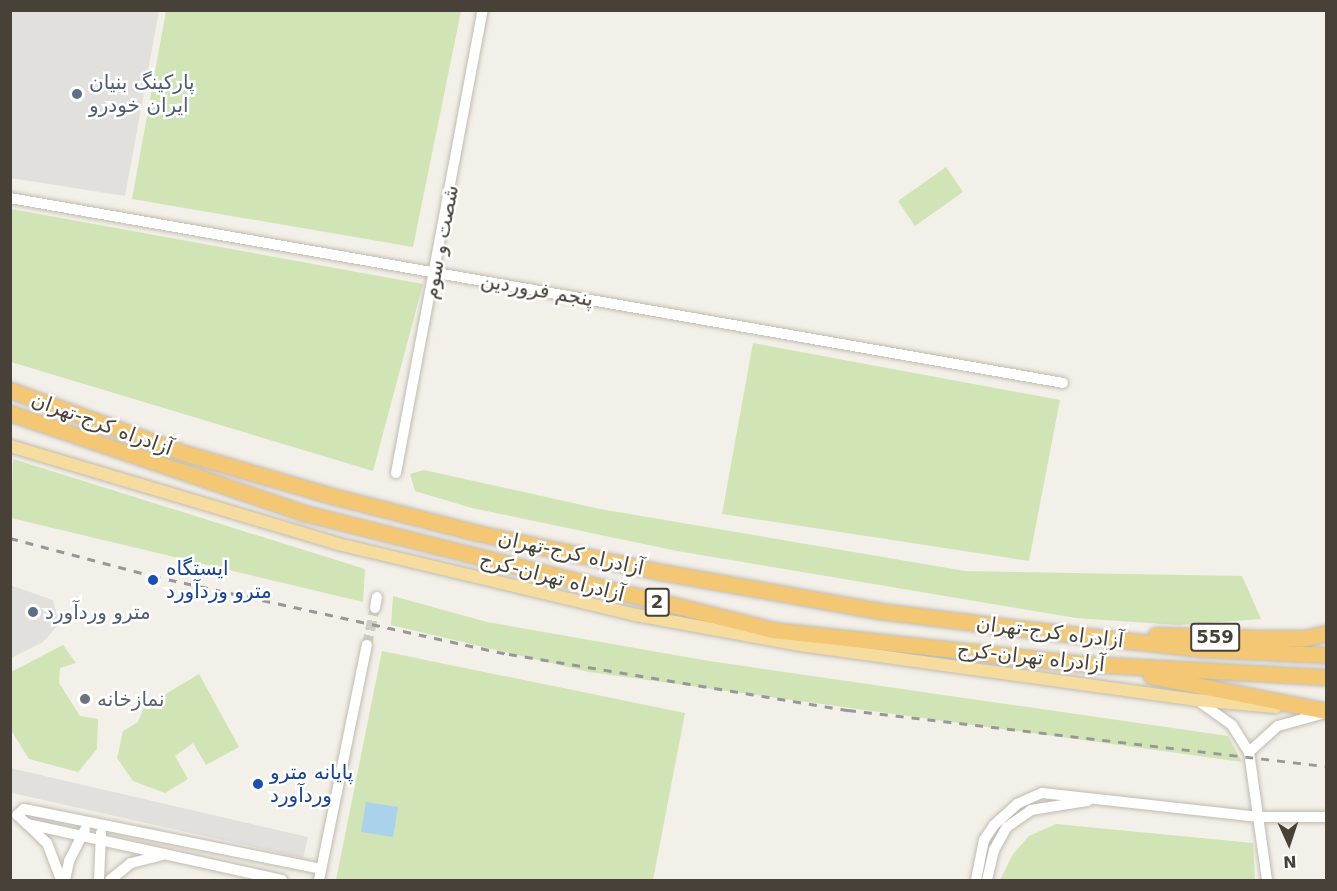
<!DOCTYPE html>
<html>
<head>
<meta charset="utf-8">
<style>
	body { margin:0 }
	#map { position:relative; width:1337px; height:891px; overflow:hidden; background:#f3f0e9; font-family:"DejaVu Sans",Cairo,sans-serif }
	div>[style] { position:absolute }
	.green>* { inset:0; background:#d0e4b5 }
	.parking>* { inset:0; background:#e2e0dd }
	.water>* { inset:0; background:#aad2eb }
	.minor-tunnel>* { height:10px; margin-top:-5px; transform-origin:0; background:repeating-linear-gradient(90deg,#d1cdc6 0 10px,transparent 0 15px) }
	.roads { filter:drop-shadow(0 0 2px #c1bbaf) drop-shadow(0 0 2px #c1bbaf) }
	.minor>* { height:10px; margin:-5px; padding:0 5px; transform-origin:5px; border-radius:5px; background:#fff }
	.major>* { height:12px; margin:-6px; padding:0 6px; transform-origin:6px; border-radius:6px; background:#f7dc9f }
	.highway>* { height:15px; margin:-7.5px; padding:0 7.5px; transform-origin:7.5px; border-radius:7.5px; background:#f3c774 }
	.rail>* { height:3px; margin-top:-1.5px; transform-origin:0; background:repeating-linear-gradient(90deg,#979797 0 8px,transparent 0 16px) }
	.dots>* { width:16px; height:16px; translate:-50% -50%; box-sizing:border-box; border:3px solid #fff; border-radius:50% }
	span { translate:-50% -50%; white-space:nowrap; text-align:center; line-height:1.15; -webkit-text-stroke:5px #fff; paint-order:stroke }
	.shield-label span { padding:2px 4px; background:#fff; border:2px solid; border-radius:4px; -webkit-text-stroke-width:0 }
	.shield-label { font-size:18px; color:#474138; font-weight:700 }
	.service-label { font-size:20px; color:#4e5e75 }
	.left { translate:0 -50%; text-align:left }
	.street-label { font-size:20px; color:#474138 }
	.transit-label { font-size:20px; color:#164399 }
	.worship-label { font-size:20px; color:#5b616d }
	.frame { position:absolute; inset:0; border:12px solid #474138; pointer-events:none }
	.north { position:absolute; left:1259px; top:813px; width:60px; height:60px; -webkit-text-stroke:4px #fff; paint-order:stroke; rotate:177deg; font-size:16px; font-weight:700; line-height:24px; text-align:center; color:#474138 }
	.north::after { content:''; display:block; margin:auto; width:21px; height:27px; background:#474138; clip-path:polygon(50% 0,100% 100%,50% 72%,0 100%) }
</style>
</head>
<body>
<div id="map">
	<div class="green">
		<div style="clip-path:polygon(166px 11px,461px 11px,413px 247px,132px 199px)"></div>
		<div style="clip-path:polygon(946px 167px,963px 192px,915px 226px,898px 201px)"></div>
		<div style="clip-path:polygon(11px 209px,423px 284px,373px 471px,11px 362px)"></div>
		<div style="clip-path:polygon(753px 343px,1060px 400px,1029px 561px,722px 514px)"></div>
		<div style="clip-path:polygon(13px 459px,365px 569px,363px 602px,11px 518px)"></div>
		<div style="clip-path:polygon(424px 470px,600px 509px,965px 571px,1242px 576px,1261px 619px,1179px 625px,1076px 618px,677px 551px,472px 508px,415px 491px,410px 474px)"></div>
		<div style="clip-path:polygon(393px 596px,487px 622px,709px 661px,1228px 736px,1242px 762px,589px 672px,391px 625px)"></div>
		<div style="clip-path:polygon(63px 645px,76px 663px,60px 668px,59px 683px,80px 716px,98px 719px,97px 749px,78px 772px,29px 759px,11px 730px,11px 672px)"></div>
		<div style="clip-path:polygon(382px 651px,685px 713px,653px 880px,336px 880px)"></div>
		<div style="clip-path:polygon(199px 674px,239px 747px,206px 765px,193px 743px,175px 756px,188px 779px,165px 793px,133px 781px,117px 758px,123px 731px,138px 722px,144px 707px)"></div>
		<div style="clip-path:polygon(1056px 824px,1253px 843px,1255px 880px,1000px 880px,1013px 854px,1029px 836px)"></div>
	</div>
	<div class="parking">
		<div style="clip-path:polygon(10px 11px,159px 11px,125px 196px,11px 178px)"></div>
		<div style="clip-path:polygon(10px 585px,53px 600px,59px 624px,43px 642px,11px 658px)"></div>
		<div style="clip-path:polygon(10px 768px,308px 837px,303px 858px,12px 793px)"></div>
	</div>
	<div class="water">
		<div style="clip-path:polygon(366px 802px,398px 807px,393px 837px,361px 832px)"></div>
	</div>
	<div class="minor-tunnel">
		<div style="left:367px;top:645px;width:38px;rotate:-78deg"></div>
	</div>
	<div class="roads">
		<div class="minor">
			<div style="left:10px;top:198px;width:1069px;rotate:9.96deg"></div>
			<div style="left:396px;top:473px;width:471px;rotate:-79.4deg"></div>
			<div style="left:375px;top:608px;width:11px;rotate:-80deg"></div>
			<div style="left:1197px;top:700px;width:43px;rotate:35.5deg"></div>
			<div style="left:1232px;top:725px;width:32px;rotate:58deg"></div>
			<div style="left:1249px;top:752px;width:39px;rotate:-42deg"></div>
			<div style="left:1278px;top:726px;width:49px;rotate:-15.5deg"></div>
			<div style="left:1249px;top:752px;width:129px;rotate:82deg"></div>
			<div style="left:27px;top:824px;width:28px;rotate:44deg"></div>
			<div style="left:47px;top:843px;width:40px;rotate:69deg"></div>
			<div style="left:65px;top:880px;width:19px;rotate:-78deg"></div>
			<div style="left:69px;top:861px;width:35px;rotate:-63deg"></div>
			<div style="left:99px;top:880px;width:47px;rotate:-87.6deg"></div>
			<div style="left:110px;top:880px;width:27px;rotate:-39deg"></div>
			<div style="left:131px;top:863px;width:32px;rotate:-14deg"></div>
			<div style="left:282px;top:880px;width:261px;rotate:-167.6deg"></div>
			<div style="left:27px;top:824px;width:13px;rotate:-138deg"></div>
			<div style="left:17px;top:815px;width:9px;rotate:-41deg"></div>
			<div style="left:24px;top:809px;width:303px;rotate:11.4deg"></div>
			<div style="left:319px;top:880px;width:240px;rotate:-78.5deg"></div>
			<div style="left:976px;top:880px;width:41px;rotate:-78.7deg"></div>
			<div style="left:984px;top:840px;width:18px;rotate:-56deg"></div>
			<div style="left:994px;top:825px;width:31px;rotate:-42deg"></div>
			<div style="left:1017px;top:804px;width:27px;rotate:-24deg"></div>
			<div style="left:1042px;top:793px;width:218px;rotate:6.3deg"></div>
			<div style="left:1259px;top:817px;width:67px"></div>
			<div style="left:987px;top:880px;width:31px;rotate:-77deg"></div>
			<div style="left:994px;top:850px;width:26px;rotate:-61deg"></div>
			<div style="left:1007px;top:827px;width:29px;rotate:-35deg"></div>
			<div style="left:1031px;top:810px;width:58px;rotate:-9deg"></div>
		</div>
		<div class="major">
			<div style="left:10px;top:446px;width:342px;rotate:16.6deg"></div>
			<div style="left:338px;top:544px;width:306px;rotate:13.4deg"></div>
			<div style="left:636px;top:615px;width:167px;rotate:10.4deg"></div>
			<div style="left:800px;top:645px;width:401px;rotate:7.9deg"></div>
			<div style="left:1197px;top:700px;width:79px;rotate:5.1deg"></div>
		</div>
		<div class="highway">
			<div style="left:10px;top:390px;width:185px;rotate:19.9deg"></div>
			<div style="left:184px;top:453px;width:154px;rotate:16.2deg"></div>
			<div style="left:332px;top:496px;width:150px;rotate:14.3deg"></div>
			<div style="left:477px;top:533px;width:188px;rotate:12deg"></div>
			<div style="left:661px;top:572px;width:221px;rotate:10.1deg"></div>
			<div style="left:879px;top:611px;width:139px;rotate:7deg"></div>
			<div style="left:1017px;top:628px;width:185px;rotate:6.5deg"></div>
			<div style="left:1201px;top:649px;width:125px;rotate:2.7deg"></div>
			<div style="left:10px;top:413px;width:311px;rotate:18.8deg"></div>
			<div style="left:304px;top:513px;width:482px;rotate:14deg"></div>
			<div style="left:772px;top:630px;width:316px;rotate:6.2deg"></div>
			<div style="left:1086px;top:664px;width:240px;rotate:3.1deg"></div>
			<div style="left:1156px;top:635px;width:103px;rotate:1.7deg"></div>
			<div style="left:1259px;top:638px;width:46px"></div>
			<div style="left:1305px;top:638px;width:22px;rotate:-13deg"></div>
			<div style="left:1151px;top:676px;width:178px;rotate:11.3deg"></div>
		</div>
	</div>
	<div class="rail">
		<div style="left:10px;top:538px;width:148px;rotate:14.9deg"></div>
		<div style="left:153px;top:576px;width:364px;rotate:12.4deg"></div>
		<div style="left:509px;top:654px;width:344px;rotate:9.4deg"></div>
		<div style="left:848px;top:710px;width:481px;rotate:6.7deg"></div>
	</div>
	<div class="dots">
		<div style="left:77px;top:94px;background:#5c6f8a"></div>
		<div style="left:153px;top:580px;background:#1a4fb4"></div>
		<div style="left:33px;top:612px;background:#5c6f8a"></div>
		<div style="left:85px;top:699px;background:#6b7280"></div>
		<div style="left:258px;top:784px;background:#1a4fb4"></div>
	</div>
	<div class="shield-label">
		<span style="left:657px;top:602px">2</span>
		<span style="left:1215px;top:637px">559</span>
	</div>
	<div class="service-label">
		<span class="left" style="left:89px;top:94px">پارکینگ بنیان<br>ایران خودرو</span>
		<span class="left" style="left:45px;top:612px">مترو وردآورد</span>
	</div>
	<div class="street-label">
		<span style="left:441px;top:242px;rotate:-79deg">شصت و سوم</span>
		<span style="left:537px;top:290px;rotate:10deg">پنجم فروردین</span>
		<span style="left:102px;top:424px;rotate:20deg">آزادراه کرج-تهران</span>
		<span style="left:571px;top:553px;rotate:12deg">آزادراه کرج-تهران</span>
		<span style="left:552px;top:577px;rotate:14deg">آزادراه تهران-کرج</span>
		<span style="left:1050px;top:632px;rotate:7deg">آزادراه کرج-تهران</span>
		<span style="left:1031px;top:657px;rotate:6deg">آزادراه تهران-کرج</span>
	</div>
	<div class="transit-label">
		<span class="left" style="left:166px;top:580px">ایستگاه<br>مترو وردآورد</span>
		<span class="left" style="left:270px;top:784px">پایانه مترو<br>وردآورد</span>
	</div>
	<div class="worship-label">
		<span class="left" style="left:97px;top:699px">نمازخانه</span>
	</div>
	<div class="frame"></div>
	<div class="north">N</div>
</div>
</body>
</html>
